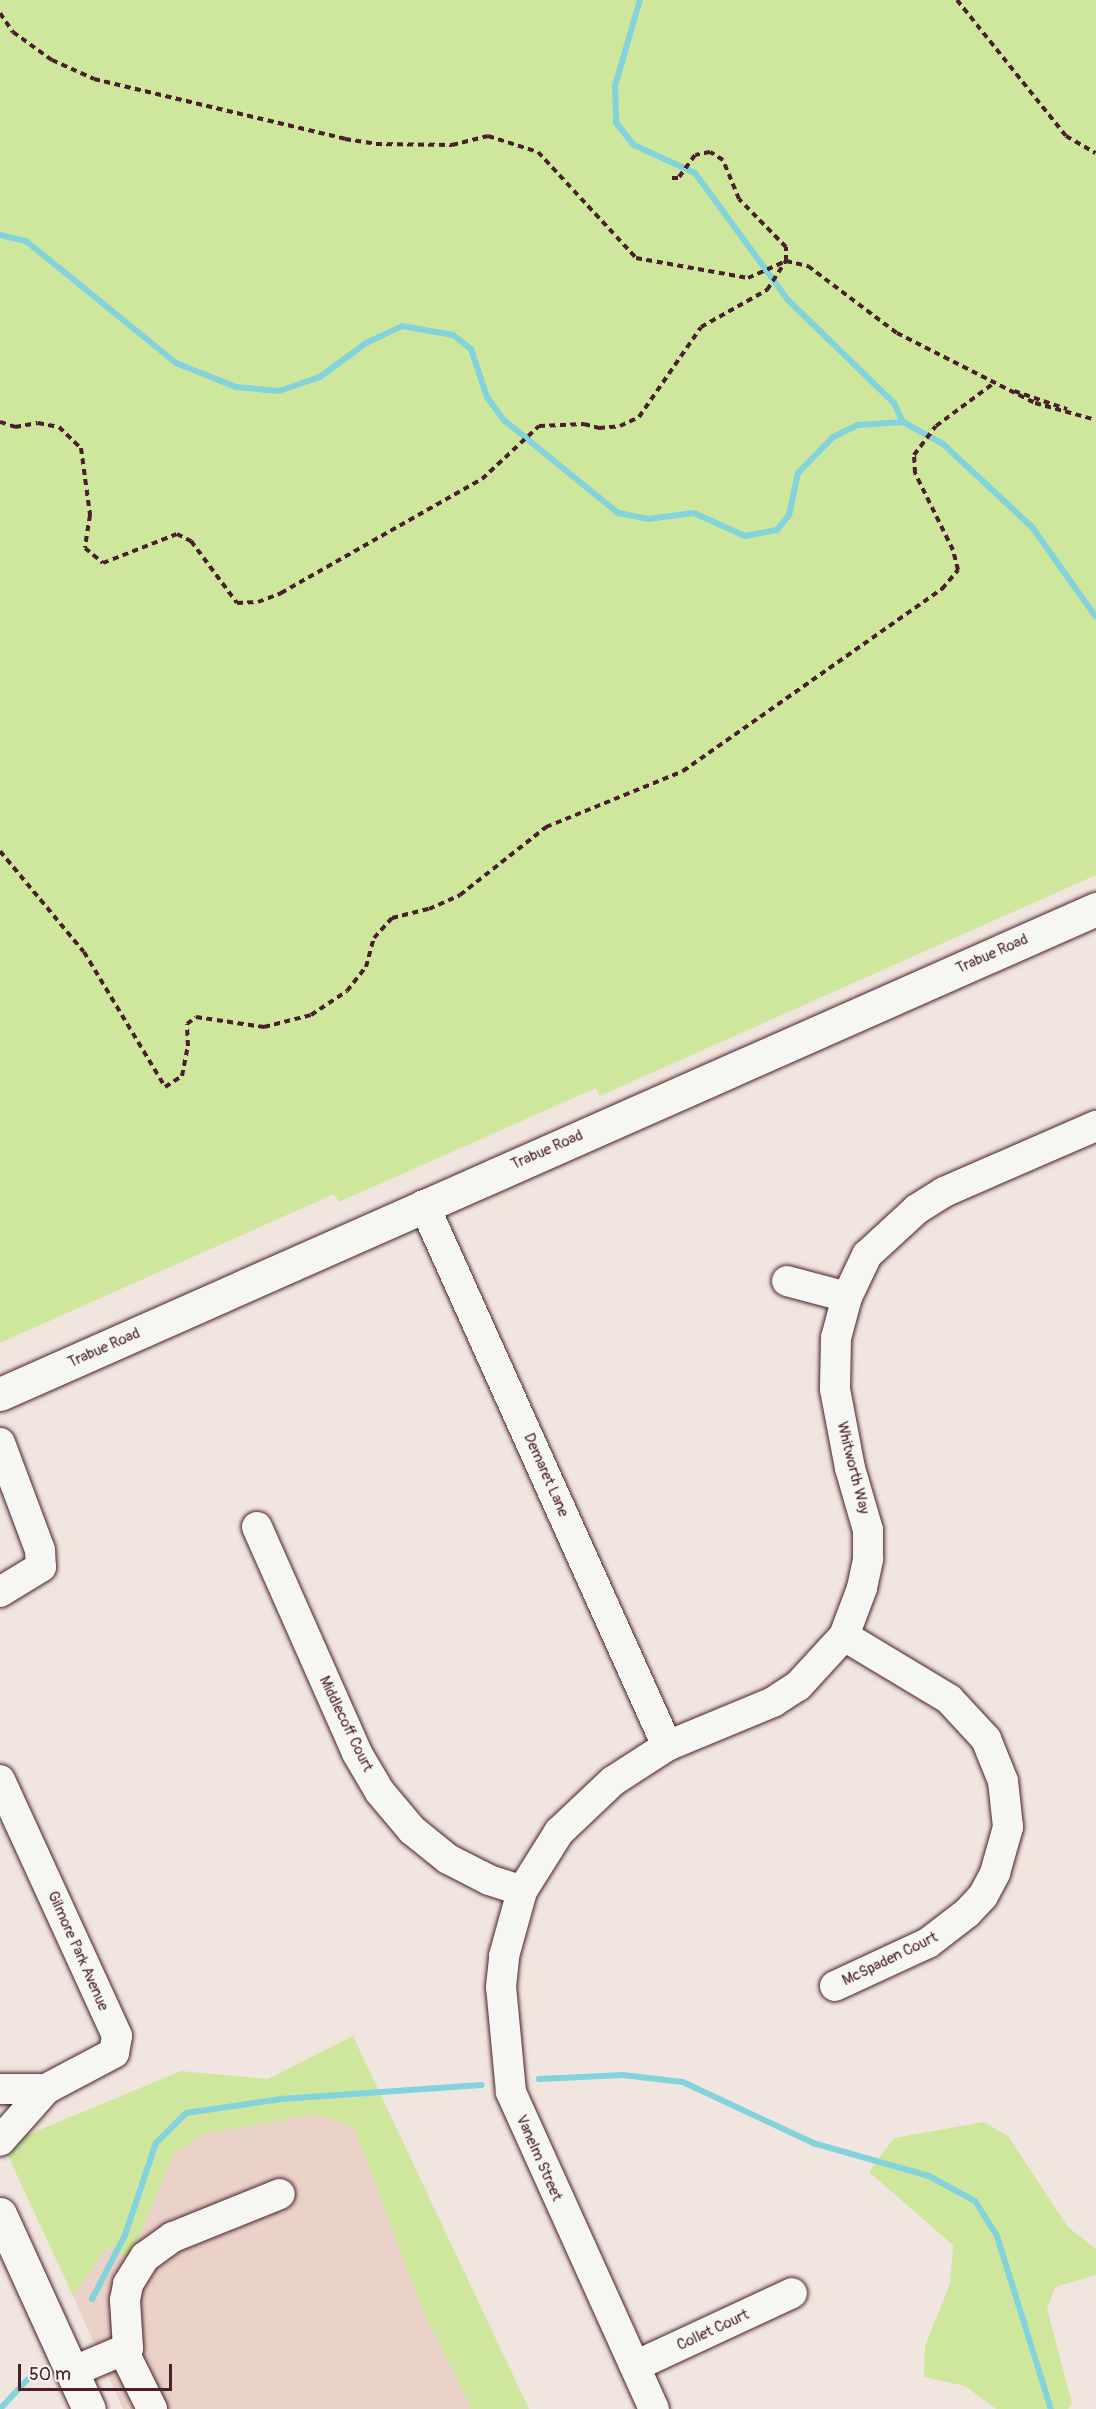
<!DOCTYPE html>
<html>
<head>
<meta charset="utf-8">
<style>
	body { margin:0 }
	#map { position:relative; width:1096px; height:2409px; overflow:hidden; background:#f1e6df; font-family:Pangolin,sans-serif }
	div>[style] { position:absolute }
	.built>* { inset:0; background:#ebd2c8 }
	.green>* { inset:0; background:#cee79d }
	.stream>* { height:6px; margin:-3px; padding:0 3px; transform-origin:3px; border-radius:3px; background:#82d3db }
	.path>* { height:4px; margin-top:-2px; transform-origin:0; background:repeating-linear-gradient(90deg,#4a1f2b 0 6px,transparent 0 10.5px) }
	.roads { filter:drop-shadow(0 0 2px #4a1f2b) drop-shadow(0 0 2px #4a1f2b) }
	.minor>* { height:30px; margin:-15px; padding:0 15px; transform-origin:15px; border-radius:15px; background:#f6f6f2 }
	.major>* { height:33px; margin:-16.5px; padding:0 16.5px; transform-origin:16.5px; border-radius:16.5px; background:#f6f6f2 }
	span { translate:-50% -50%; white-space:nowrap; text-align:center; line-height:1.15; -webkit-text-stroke:6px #f6f6f2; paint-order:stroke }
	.street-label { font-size:15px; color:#4a1f2b }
	.scale { position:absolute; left:18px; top:2364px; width:154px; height:27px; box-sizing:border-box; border:3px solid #4a1f2b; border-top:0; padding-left:8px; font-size:18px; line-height:21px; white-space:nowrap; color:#4a1f2b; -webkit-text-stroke:4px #f6f6f2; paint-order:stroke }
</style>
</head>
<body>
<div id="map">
	<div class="built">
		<div style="clip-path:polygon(317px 2114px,354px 2127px,423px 2311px,472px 2409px,123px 2409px,73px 2296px,106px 2248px,131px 2258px,173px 2154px,202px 2134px)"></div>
	</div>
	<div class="green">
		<div style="clip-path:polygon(0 0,1096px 0,1096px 875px,600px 1096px,596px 1088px,339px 1202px,334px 1194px,0 1343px)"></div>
		<div style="clip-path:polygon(353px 2036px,529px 2409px,472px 2409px,423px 2311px,354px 2127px,317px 2114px,202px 2134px,173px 2154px,131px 2258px,106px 2248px,73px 2296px,3px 2145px,181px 2071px,268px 2079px)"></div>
		<div style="clip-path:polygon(984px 2122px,1008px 2136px,1068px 2227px,1096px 2249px,1096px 2275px,1055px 2287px,1047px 2309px,1072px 2403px,1068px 2409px,996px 2409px,965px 2386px,924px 2377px,925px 2346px,950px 2284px,953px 2245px,869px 2172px,894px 2138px)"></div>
	</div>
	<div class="stream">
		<div style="left:640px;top:0;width:90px;rotate:106.2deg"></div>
		<div style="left:615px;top:86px;width:37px;rotate:88deg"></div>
		<div style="left:616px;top:123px;width:28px;rotate:51deg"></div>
		<div style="left:634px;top:145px;width:67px;rotate:24.7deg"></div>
		<div style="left:695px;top:173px;width:157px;rotate:53.8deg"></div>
		<div style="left:788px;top:300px;width:148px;rotate:44.2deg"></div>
		<div style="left:894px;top:403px;width:21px;rotate:65deg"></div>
		<div style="left:0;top:235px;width:27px;rotate:13deg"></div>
		<div style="left:26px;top:241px;width:193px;rotate:39.1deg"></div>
		<div style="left:176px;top:363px;width:65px;rotate:21.8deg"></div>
		<div style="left:236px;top:387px;width:43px;rotate:5.3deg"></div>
		<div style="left:279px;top:391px;width:43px;rotate:-18.9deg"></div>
		<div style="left:320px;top:377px;width:57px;rotate:-36.5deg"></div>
		<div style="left:366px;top:343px;width:40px;rotate:-25deg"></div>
		<div style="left:402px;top:326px;width:52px;rotate:10deg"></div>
		<div style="left:453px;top:335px;width:23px;rotate:38deg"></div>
		<div style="left:471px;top:349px;width:51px;rotate:71.6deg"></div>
		<div style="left:487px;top:397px;width:29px;rotate:54deg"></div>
		<div style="left:504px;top:420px;width:147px;rotate:39.2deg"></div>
		<div style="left:618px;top:513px;width:31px;rotate:11deg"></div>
		<div style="left:648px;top:519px;width:46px;rotate:-7.4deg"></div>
		<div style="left:694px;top:513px;width:56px;rotate:24.3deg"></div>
		<div style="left:745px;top:536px;width:33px;rotate:-11deg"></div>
		<div style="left:777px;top:530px;width:19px;rotate:-51deg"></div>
		<div style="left:789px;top:515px;width:43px;rotate:-77.9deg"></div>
		<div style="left:798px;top:473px;width:50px;rotate:-45.8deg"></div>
		<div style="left:833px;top:437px;width:28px;rotate:-26deg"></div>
		<div style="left:858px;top:425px;width:45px;rotate:-3.8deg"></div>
		<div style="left:903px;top:422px;width:46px;rotate:28.8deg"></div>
		<div style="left:943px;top:444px;width:122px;rotate:43deg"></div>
		<div style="left:1032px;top:527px;width:110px;rotate:54.6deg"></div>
		<div style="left:539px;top:2079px;width:84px;rotate:-2.7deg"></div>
		<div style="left:623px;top:2075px;width:60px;rotate:6.7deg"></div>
		<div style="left:683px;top:2082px;width:144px;rotate:25.1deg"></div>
		<div style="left:813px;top:2143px;width:121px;rotate:15.9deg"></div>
		<div style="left:929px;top:2176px;width:52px;rotate:28.5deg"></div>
		<div style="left:975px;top:2201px;width:41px;rotate:57.8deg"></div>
		<div style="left:997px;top:2236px;width:181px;rotate:72.7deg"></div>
		<div style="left:92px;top:2299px;width:72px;rotate:-62.7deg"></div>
		<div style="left:125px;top:2235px;width:97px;rotate:-71.4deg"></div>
		<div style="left:156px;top:2143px;width:42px;rotate:-45deg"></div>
		<div style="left:186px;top:2113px;width:96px;rotate:-8.4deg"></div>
		<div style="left:281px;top:2099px;width:201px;rotate:-4deg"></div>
		<div style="left:0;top:2409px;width:40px;rotate:-47deg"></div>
	</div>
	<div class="path">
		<div style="left:957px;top:0;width:174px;rotate:51.3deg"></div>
		<div style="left:1066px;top:136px;width:34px;rotate:30deg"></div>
		<div style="left:0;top:13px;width:23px;rotate:56deg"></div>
		<div style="left:13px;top:32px;width:48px;rotate:35.7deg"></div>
		<div style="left:52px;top:60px;width:46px;rotate:24.3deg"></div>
		<div style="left:94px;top:79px;width:258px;rotate:13.4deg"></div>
		<div style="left:345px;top:139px;width:31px;rotate:9deg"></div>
		<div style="left:376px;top:144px;width:76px;rotate:0.8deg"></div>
		<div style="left:452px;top:145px;width:37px;rotate:-14deg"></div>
		<div style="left:488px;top:136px;width:52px;rotate:17.7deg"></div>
		<div style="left:538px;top:152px;width:144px;rotate:47.2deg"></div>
		<div style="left:636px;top:258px;width:114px;rotate:10.1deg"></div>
		<div style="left:748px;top:278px;width:42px;rotate:-24.1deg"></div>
		<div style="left:786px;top:261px;width:23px;rotate:13deg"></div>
		<div style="left:808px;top:266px;width:111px;rotate:37deg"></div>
		<div style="left:897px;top:333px;width:155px;rotate:26.9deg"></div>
		<div style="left:1035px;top:403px;width:63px;rotate:15.6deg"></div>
		<div style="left:1014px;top:391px;width:56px;rotate:18.8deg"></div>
		<div style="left:0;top:422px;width:16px;rotate:18deg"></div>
		<div style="left:15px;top:427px;width:23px;rotate:-10deg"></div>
		<div style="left:38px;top:423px;width:21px;rotate:11deg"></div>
		<div style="left:59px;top:427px;width:30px;rotate:44deg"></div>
		<div style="left:81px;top:448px;width:68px;rotate:82.3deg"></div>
		<div style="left:90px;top:515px;width:33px;rotate:99deg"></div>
		<div style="left:85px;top:548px;width:23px;rotate:40deg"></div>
		<div style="left:103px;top:563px;width:79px;rotate:-21.4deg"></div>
		<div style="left:177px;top:534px;width:16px;rotate:27deg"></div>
		<div style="left:191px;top:541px;width:77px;rotate:53.4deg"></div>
		<div style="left:237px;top:603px;width:21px;rotate:-3deg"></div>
		<div style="left:258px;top:602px;width:25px;rotate:-21deg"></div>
		<div style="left:281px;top:593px;width:231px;rotate:-29.6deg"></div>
		<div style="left:482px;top:479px;width:78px;rotate:-42.9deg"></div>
		<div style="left:539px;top:426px;width:45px;rotate:-2.5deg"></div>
		<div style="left:584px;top:424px;width:16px;rotate:15deg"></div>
		<div style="left:599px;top:428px;width:21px;rotate:-5deg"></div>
		<div style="left:620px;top:426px;width:21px;rotate:-25deg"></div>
		<div style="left:639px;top:417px;width:109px;rotate:-55.4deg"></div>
		<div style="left:701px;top:327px;width:76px;rotate:-29.3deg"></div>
		<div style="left:767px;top:290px;width:35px;rotate:-57deg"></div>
		<div style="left:786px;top:261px;width:14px;rotate:-90deg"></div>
		<div style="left:786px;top:247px;width:67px;rotate:-134.4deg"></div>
		<div style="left:739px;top:199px;width:42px;rotate:-112.3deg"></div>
		<div style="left:723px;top:160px;width:15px;rotate:-148deg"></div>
		<div style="left:710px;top:152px;width:15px;rotate:169deg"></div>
		<div style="left:695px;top:155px;width:29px;rotate:126deg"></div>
		<div style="left:678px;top:178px;width:10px;rotate:180deg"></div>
		<div style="left:0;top:851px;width:131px;rotate:50.3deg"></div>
		<div style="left:84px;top:952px;width:157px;rotate:59deg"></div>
		<div style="left:165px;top:1087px;width:20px;rotate:-33deg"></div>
		<div style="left:182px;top:1076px;width:31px;rotate:-79deg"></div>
		<div style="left:188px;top:1046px;width:22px;rotate:-93deg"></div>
		<div style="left:187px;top:1024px;width:11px;rotate:-38deg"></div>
		<div style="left:196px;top:1017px;width:69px;rotate:8.4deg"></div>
		<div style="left:264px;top:1027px;width:49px;rotate:-14.3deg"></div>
		<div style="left:311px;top:1015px;width:43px;rotate:-33.7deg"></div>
		<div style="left:347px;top:991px;width:31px;rotate:-52deg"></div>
		<div style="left:366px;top:967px;width:30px;rotate:-75deg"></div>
		<div style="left:374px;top:938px;width:27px;rotate:-48deg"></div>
		<div style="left:392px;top:918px;width:38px;rotate:-14deg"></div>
		<div style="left:429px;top:909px;width:34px;rotate:-24deg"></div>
		<div style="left:460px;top:895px;width:110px;rotate:-38.3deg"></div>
		<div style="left:546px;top:827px;width:148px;rotate:-22.2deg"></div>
		<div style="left:683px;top:771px;width:317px;rotate:-35.1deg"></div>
		<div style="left:942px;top:589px;width:25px;rotate:-50deg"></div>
		<div style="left:958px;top:570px;width:21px;rotate:-104deg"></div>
		<div style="left:953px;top:550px;width:86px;rotate:-116.3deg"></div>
		<div style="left:915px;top:473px;width:18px;rotate:-93deg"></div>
		<div style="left:914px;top:455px;width:36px;rotate:-53deg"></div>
		<div style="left:936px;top:426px;width:72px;rotate:-36.6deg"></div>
	</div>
	<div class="roads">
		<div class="minor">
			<div style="left:424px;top:1205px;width:593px;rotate:65.81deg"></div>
			<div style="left:787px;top:1281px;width:62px;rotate:14.9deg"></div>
			<div style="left:0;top:1443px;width:114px;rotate:69.5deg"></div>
			<div style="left:40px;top:1550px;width:17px;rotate:87deg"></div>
			<div style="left:41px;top:1567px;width:48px;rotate:148.6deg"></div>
			<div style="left:257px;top:1527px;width:247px;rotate:66.1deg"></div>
			<div style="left:357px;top:1753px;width:45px;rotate:59.5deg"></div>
			<div style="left:380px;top:1792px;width:50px;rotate:49.9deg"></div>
			<div style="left:412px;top:1830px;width:46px;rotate:38.9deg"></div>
			<div style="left:448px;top:1859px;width:46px;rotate:27.1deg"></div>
			<div style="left:489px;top:1880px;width:35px;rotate:18deg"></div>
			<div style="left:0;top:1780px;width:281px;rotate:65.4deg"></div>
			<div style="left:117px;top:2036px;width:17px;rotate:100deg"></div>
			<div style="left:114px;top:2053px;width:77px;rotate:152.1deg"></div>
			<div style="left:46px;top:2089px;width:69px;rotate:131.5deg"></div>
			<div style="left:835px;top:1986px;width:102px;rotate:-24.8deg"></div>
			<div style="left:928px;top:1943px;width:49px;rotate:-37.6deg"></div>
			<div style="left:967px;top:1913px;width:23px;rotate:-47deg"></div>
			<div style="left:983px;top:1896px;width:26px;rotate:-62deg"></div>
			<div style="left:995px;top:1873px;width:48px;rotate:-74.2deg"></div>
			<div style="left:1008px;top:1827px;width:46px;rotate:-96.2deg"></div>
			<div style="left:1003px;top:1781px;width:45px;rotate:-112deg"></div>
			<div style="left:986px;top:1739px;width:54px;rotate:-132.8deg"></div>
			<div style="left:949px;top:1699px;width:122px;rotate:-149deg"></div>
			<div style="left:0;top:2089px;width:46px"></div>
			<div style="left:123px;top:2350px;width:66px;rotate:63.8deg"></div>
			<div style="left:635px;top:2366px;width:173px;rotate:-24.9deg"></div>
			<div style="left:72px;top:2372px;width:61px;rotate:-23.2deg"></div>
			<div style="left:128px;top:2348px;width:48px;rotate:-93.6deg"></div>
			<div style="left:125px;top:2300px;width:16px;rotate:-79deg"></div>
			<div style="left:128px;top:2284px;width:32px;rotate:-58deg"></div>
			<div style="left:145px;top:2257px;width:34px;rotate:-36deg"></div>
			<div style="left:173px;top:2237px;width:115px;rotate:-21.9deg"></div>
			<div style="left:654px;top:2409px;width:348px;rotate:-114.3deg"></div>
			<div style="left:511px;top:2092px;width:105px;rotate:-95.4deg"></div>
			<div style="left:501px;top:1987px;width:31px;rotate:-84deg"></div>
			<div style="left:504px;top:1956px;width:67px;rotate:-74.5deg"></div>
			<div style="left:522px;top:1891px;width:70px;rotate:-57.9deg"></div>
			<div style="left:559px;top:1832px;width:74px;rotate:-43.4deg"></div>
			<div style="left:613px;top:1781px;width:64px;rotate:-32.9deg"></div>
			<div style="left:667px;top:1746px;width:115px;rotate:-22.5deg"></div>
			<div style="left:773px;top:1702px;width:30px;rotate:-33deg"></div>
			<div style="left:798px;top:1686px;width:68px;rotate:-47.4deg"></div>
			<div style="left:844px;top:1636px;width:51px;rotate:-69.4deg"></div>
			<div style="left:862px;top:1588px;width:30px;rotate:-78deg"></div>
			<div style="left:868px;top:1559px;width:29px;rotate:-90deg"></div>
			<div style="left:868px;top:1530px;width:65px;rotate:-106.2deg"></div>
			<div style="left:850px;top:1468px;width:80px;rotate:-100.8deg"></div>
			<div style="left:835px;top:1389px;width:51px;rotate:-88.9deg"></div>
			<div style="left:836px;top:1338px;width:42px;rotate:-75deg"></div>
			<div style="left:847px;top:1297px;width:47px;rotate:-64.5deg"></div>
			<div style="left:867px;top:1255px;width:68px;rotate:-42.6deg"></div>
			<div style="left:917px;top:1209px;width:32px;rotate:-32deg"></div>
			<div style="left:944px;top:1192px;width:166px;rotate:-23.5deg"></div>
		</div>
		<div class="major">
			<div style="left:0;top:1394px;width:1199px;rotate:-23.87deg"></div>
			<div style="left:0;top:2214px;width:214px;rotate:65.5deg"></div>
		</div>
	</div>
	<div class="street-label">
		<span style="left:992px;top:954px;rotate:-24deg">Trabue Road</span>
		<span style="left:547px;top:1150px;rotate:-24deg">Trabue Road</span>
		<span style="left:104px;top:1348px;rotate:-24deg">Trabue Road</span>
		<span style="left:853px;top:1468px;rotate:76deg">Whitworth Way</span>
		<span style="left:546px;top:1475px;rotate:66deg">Demaret Lane</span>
		<span style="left:346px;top:1724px;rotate:64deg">Middlecoff Court</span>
		<span style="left:78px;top:1951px;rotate:66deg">Gilmore Park Avenue</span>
		<span style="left:890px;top:1959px;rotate:-26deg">McSpaden Court</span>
		<span style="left:539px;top:2158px;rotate:66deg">Vanelm Street</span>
		<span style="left:713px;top:2330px;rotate:-25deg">Collet Court</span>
	</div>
	<div class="scale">50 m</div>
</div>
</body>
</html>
